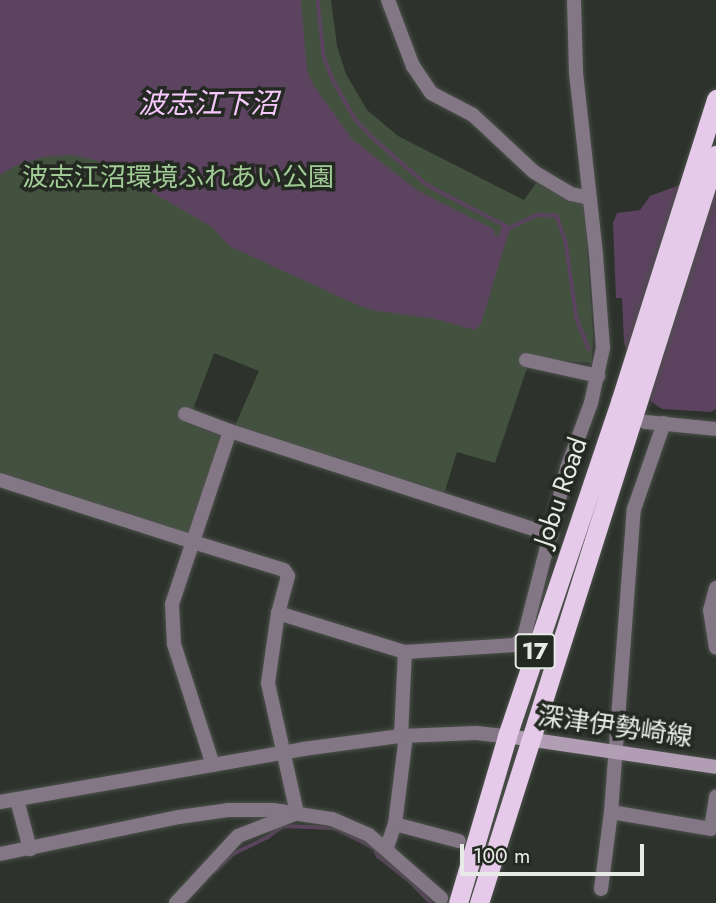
<!DOCTYPE html>
<html>
<head>
<meta charset="utf-8">
<style>
	body { margin:0 }
	#map { position:relative; width:716px; height:903px; overflow:hidden; background:#2d332c; font-family:Jost,"Noto Sans JP",sans-serif }
	div>[style] { position:absolute }
	.green>* { inset:0; background:#43523f }
	.water>* { inset:0; background:#5c435f }
	.stream>* { height:3.5px; margin:-1.75px; padding:0 1.75px; transform-origin:1.75px; border-radius:1.75px; background:#5c435f }
	.roads { filter:drop-shadow(0 0 2px #4b504a) drop-shadow(0 0 2px #4b504a) }
	.minor>* { height:14px; margin:-7px; padding:0 7px; transform-origin:7px; border-radius:7px; background:#837785 }
	.tertiary>* { height:14px; margin:-7px; padding:0 7px; transform-origin:7px; border-radius:7px; background:#837785 }
	.secondary>* { height:14px; margin:-7px; padding:0 7px; transform-origin:7px; border-radius:7px; background:#b29eb4 }
	.trunk>* { height:19px; margin:-9.5px; padding:0 9.5px; transform-origin:9.5px; border-radius:9.5px; background:#e6caea }
	span { translate:-50% -50%; white-space:nowrap; text-align:center; line-height:1.15; -webkit-text-stroke:7px #242922; paint-order:stroke }
	.shield-label span { padding:2px 5px; background:#242922; border:2px solid; border-radius:5px; -webkit-text-stroke-width:0 }
	.shield-label { font-size:24px; color:#e7ebe6; font-weight:700 }
	.park-label { font-size:26px; color:#a2cc96 }
	.street-label { font-size:26px; color:#e7ebe6 }
	.water-label { font-size:28px; color:#f7c8fc; font-style:italic }
	.scale { position:absolute; left:460px; top:844px; width:184px; height:32px; box-sizing:border-box; border:4px solid #e7ebe6; border-top:0; padding-left:9px; font-size:21px; line-height:24px; white-space:nowrap; color:#e7ebe6; -webkit-text-stroke:5px #242922; paint-order:stroke }
</style>
</head>
<body>
<div id="map">
	<div class="green">
		<div style="clip-path:polygon(0 0,331px 0,337px 46px,346px 74px,367px 110px,398px 136px,524px 200px,539px 179px,584px 203px,593px 335px,592px 363px,545px 360px,528px 365px,495px 463px,457px 452px,443px 497px,234px 428px,259px 371px,214px 353px,189px 420px,223px 436px,192px 533px,187px 536px,0 473px)"></div>
	</div>
	<div class="water">
		<div style="clip-path:polygon(0 0,301px 0,307px 70px,312px 83px,352px 139px,417px 190px,495px 230px,494px 234px,498px 236px,503px 224px,510px 228px,481px 324px,475px 330px,436px 319px,371px 310px,353px 303px,229px 246px,212px 227px,96px 160px,70px 155px,44px 157px,17px 165px,0 175px)"></div>
		<div style="clip-path:polygon(716px 161px,716px 409px,711px 412px,662px 409px,646px 398px,624px 343px,622px 298px,616px 298px,613px 223px,617px 213px,640px 210px,650px 196px,701px 177px)"></div>
	</div>
	<div class="stream">
		<div style="left:318px;top:0;width:56px;rotate:83.9deg"></div>
		<div style="left:324px;top:56px;width:26px;rotate:69deg"></div>
		<div style="left:333px;top:80px;width:46px;rotate:60.1deg"></div>
		<div style="left:356px;top:120px;width:23px;rotate:47deg"></div>
		<div style="left:372px;top:137px;width:73px;rotate:41.1deg"></div>
		<div style="left:427px;top:185px;width:93px;rotate:27.4deg"></div>
		<div style="left:510px;top:228px;width:30px;rotate:-26deg"></div>
		<div style="left:537px;top:215px;width:20px;rotate:3deg"></div>
		<div style="left:557px;top:216px;width:28px;rotate:71deg"></div>
		<div style="left:566px;top:242px;width:78px;rotate:81.9deg"></div>
		<div style="left:577px;top:319px;width:32px;rotate:68deg"></div>
		<div style="left:214px;top:872px;width:26px;rotate:-43deg"></div>
		<div style="left:233px;top:854px;width:39px;rotate:-26deg"></div>
		<div style="left:268px;top:837px;width:19px;rotate:-36deg"></div>
		<div style="left:283px;top:826px;width:52px;rotate:2.2deg"></div>
		<div style="left:335px;top:828px;width:45px;rotate:26.6deg"></div>
		<div style="left:375px;top:848px;width:9px;rotate:69deg"></div>
		<div style="left:378px;top:856px;width:41px;rotate:38deg"></div>
		<div style="left:410px;top:881px;width:30px;rotate:46deg"></div>
	</div>
	<div class="roads">
		<div class="minor">
			<div style="left:388px;top:0;width:71px;rotate:69.3deg"></div>
			<div style="left:413px;top:66px;width:32px;rotate:56deg"></div>
			<div style="left:431px;top:93px;width:47px;rotate:27.6deg"></div>
			<div style="left:473px;top:115px;width:83px;rotate:43.1deg"></div>
			<div style="left:534px;top:172px;width:43px;rotate:30.7deg"></div>
			<div style="left:571px;top:194px;width:19px;rotate:12deg"></div>
			<div style="left:526px;top:360px;width:74px;rotate:12.5deg"></div>
			<div style="left:185px;top:414px;width:48px;rotate:20.7deg"></div>
			<div style="left:645px;top:422px;width:71px;rotate:5.6deg"></div>
			<div style="left:193px;top:542px;width:95px;rotate:17.1deg"></div>
			<div style="left:284px;top:570px;width:7px;rotate:56deg"></div>
			<div style="left:288px;top:576px;width:38px;rotate:105deg"></div>
			<div style="left:278px;top:613px;width:133px;rotate:17.1deg"></div>
			<div style="left:405px;top:652px;width:110px;rotate:-3.6deg"></div>
			<div style="left:515px;top:645px;width:12px;rotate:-42deg"></div>
			<div style="left:524px;top:637px;width:8px;rotate:23deg"></div>
			<div style="left:716px;top:588px;width:23px;rotate:105deg"></div>
			<div style="left:710px;top:610px;width:38px;rotate:81deg"></div>
			<div style="left:524px;top:637px;width:174px;rotate:-75.7deg"></div>
			<div style="left:567px;top:468px;width:69px;rotate:-69.7deg"></div>
			<div style="left:591px;top:403px;width:56px;rotate:-77.7deg"></div>
			<div style="left:603px;top:348px;width:94px;rotate:-94.3deg"></div>
			<div style="left:596px;top:254px;width:183px;rotate:-96.3deg"></div>
			<div style="left:576px;top:72px;width:72px;rotate:-91.6deg"></div>
			<div style="left:401px;top:736px;width:84px;rotate:-87.3deg"></div>
			<div style="left:213px;top:765px;width:127px;rotate:-107.9deg"></div>
			<div style="left:174px;top:644px;width:40px;rotate:-92.9deg"></div>
			<div style="left:172px;top:604px;width:182px;rotate:-71.5deg"></div>
			<div style="left:230px;top:431px;width:338px;rotate:17.9deg"></div>
			<div style="left:17px;top:800px;width:51px;rotate:75.1deg"></div>
			<div style="left:611px;top:812px;width:101px;rotate:9.6deg"></div>
			<div style="left:711px;top:829px;width:33px;rotate:-81deg"></div>
			<div style="left:395px;top:824px;width:66px;rotate:14.9deg"></div>
			<div style="left:387px;top:847px;width:24px;rotate:-71deg"></div>
			<div style="left:395px;top:824px;width:89px;rotate:-82.9deg"></div>
			<div style="left:0;top:854px;width:183px;rotate:-11.7deg"></div>
			<div style="left:179px;top:817px;width:49px;rotate:-8.1deg"></div>
			<div style="left:228px;top:810px;width:45px"></div>
			<div style="left:273px;top:810px;width:60px;rotate:8.7deg"></div>
			<div style="left:332px;top:819px;width:40px;rotate:23.4deg"></div>
			<div style="left:369px;top:835px;width:96px;rotate:41.2deg"></div>
			<div style="left:601px;top:889px;width:78px;rotate:-82.6deg"></div>
			<div style="left:611px;top:812px;width:304px;rotate:-85.7deg"></div>
			<div style="left:634px;top:509px;width:91px;rotate:-70.8deg"></div>
			<div style="left:176px;top:903px;width:91px;rotate:-47.2deg"></div>
			<div style="left:238px;top:836px;width:63px;rotate:-21.3deg"></div>
			<div style="left:297px;top:813px;width:133px;rotate:-102.6deg"></div>
			<div style="left:268px;top:683px;width:71px;rotate:-81.9deg"></div>
		</div>
		<div class="tertiary">
			<div style="left:0;top:480px;width:203px;rotate:17.8deg"></div>
			<div style="left:0;top:802px;width:308px;rotate:-9.9deg"></div>
			<div style="left:303px;top:749px;width:99px;rotate:-7.6deg"></div>
			<div style="left:401px;top:736px;width:75px;rotate:-2.3deg"></div>
			<div style="left:476px;top:733px;width:31px;rotate:6deg"></div>
		</div>
		<div class="secondary">
			<div style="left:507px;top:736px;width:211px;rotate:8.4deg"></div>
		</div>
		<div class="trunk">
			<div style="left:458px;top:903px;width:174px;rotate:-73.6deg"></div>
			<div style="left:507px;top:736px;width:353px;rotate:-71.3deg"></div>
			<div style="left:620px;top:402px;width:318px;rotate:-72.4deg"></div>
			<div style="left:479px;top:903px;width:785px;rotate:-72.42deg"></div>
		</div>
	</div>
	<div class="shield-label">
		<span style="left:535px;top:651px">17</span>
	</div>
	<div class="park-label">
		<span style="left:178px;top:178px">波志江沼環境ふれあい公園</span>
	</div>
	<div class="street-label">
		<span style="left:561px;top:492px;rotate:-71deg">Jobu Road</span>
		<span style="left:615px;top:727px;rotate:8deg">深津伊勢崎線</span>
	</div>
	<div class="water-label">
		<span style="left:208px;top:104px">波志江下沼</span>
	</div>
	<div class="scale">100 m</div>
</div>
</body>
</html>
